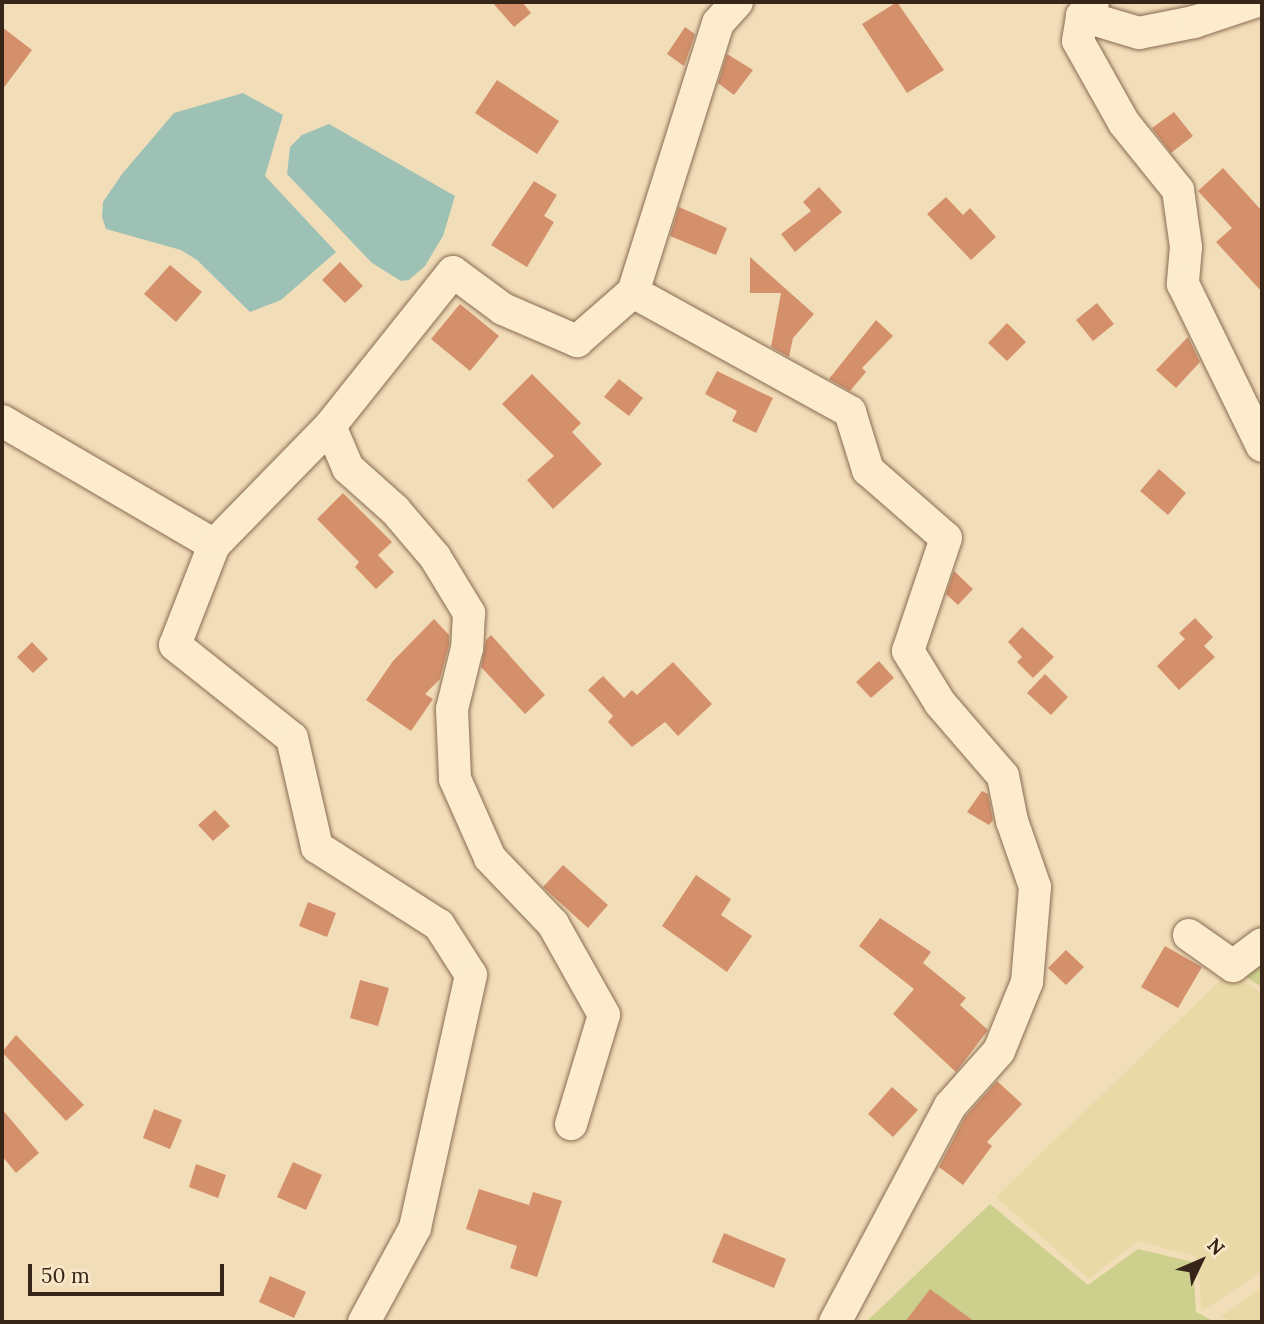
<!DOCTYPE html>
<html>
<head>
<meta charset="utf-8">
<style>
	body { margin:0 }
	#map { position:relative; width:1264px; height:1324px; overflow:hidden; background:#f2ddb9; font-family:Lora,serif }
	div>[style] { position:absolute }
	.farmland>* { inset:0; background:#e8d9a6 }
	.green>* { inset:0; background:#cdd08d }
	.water>* { inset:0; background:#9ec1b5 }
	.building>* { inset:0; background:#d4906b }
	.roads { filter:drop-shadow(0 0 2px #896c52) drop-shadow(0 0 2px #896c52) }
	.minor>* { height:32px; margin:-16px; padding:0 16px; transform-origin:16px; border-radius:16px; background:#fcebcd }
	span { translate:-50% -50%; white-space:nowrap; text-align:center; line-height:1.15; -webkit-text-stroke:5px #f8e8c9; paint-order:stroke }
	.frame { position:absolute; inset:0; border:4px solid #372519; pointer-events:none }
	.north { position:absolute; left:1166px; top:1226px; width:70px; height:70px; -webkit-text-stroke:5px #f8e8c9; paint-order:stroke; rotate:46deg; font-size:19px; font-weight:700; line-height:28px; text-align:center; color:#372519 }
	.north::after { content:''; display:block; margin:auto; width:24px; height:32px; background:#372519; clip-path:polygon(50% 0,100% 100%,50% 72%,0 100%) }
	.scale { position:absolute; left:28px; top:1264px; width:196px; height:32px; box-sizing:border-box; border:4px solid #372519; border-top:0; padding-left:9px; font-size:21px; line-height:24px; white-space:nowrap; color:#372519; -webkit-text-stroke:5px #f8e8c9; paint-order:stroke }
</style>
</head>
<body>
<div id="map">
	<div class="farmland">
		<div style="clip-path:polygon(1230px 971px,1262px 994px,1262px 1271px,1202px 1311px,1197px 1257px,1138px 1241px,1089px 1279px,996px 1197px)"></div>
		<div style="clip-path:polygon(1262px 1287px,1262px 1322px,1232px 1322px,1221px 1316px)"></div>
	</div>
	<div class="green">
		<div style="clip-path:polygon(1262px 946px,1262px 987px,1237px 971px)"></div>
		<div style="clip-path:polygon(990px 1204px,1088px 1285px,1138px 1249px,1193px 1262px,1196px 1312px,1215px 1322px,866px 1322px)"></div>
	</div>
	<div class="water">
		<div style="clip-path:polygon(243px 93px,283px 115px,265px 176px,336px 252px,281px 300px,250px 312px,197px 260px,181px 250px,106px 229px,102px 217px,103px 202px,122px 174px,174px 113px)"></div>
		<div style="clip-path:polygon(329px 124px,455px 196px,443px 236px,425px 266px,409px 280px,401px 281px,372px 263px,287px 174px,290px 147px,302px 135px)"></div>
	</div>
	<div class="building">
		<div style="clip-path:polygon(492px 2px,522px 2px,531px 13px,514px 27px)"></div>
		<div style="clip-path:polygon(897px 2px,944px 70px,907px 93px,862px 24px)"></div>
		<div style="clip-path:polygon(2px 27px,32px 50px,2px 90px)"></div>
		<div style="clip-path:polygon(685px 27px,695px 34px,684px 66px,667px 54px)"></div>
		<div style="clip-path:polygon(727px 54px,753px 70px,734px 95px,718px 83px)"></div>
		<div style="clip-path:polygon(497px 80px,559px 121px,537px 154px,475px 113px)"></div>
		<div style="clip-path:polygon(1174px 112px,1193px 136px,1171px 153px,1152px 128px)"></div>
		<div style="clip-path:polygon(1223px 168px,1262px 211px,1262px 292px,1216px 242px,1232px 228px,1198px 191px)"></div>
		<div style="clip-path:polygon(534px 181px,557px 195px,544px 216px,554px 222px,527px 267px,491px 245px)"></div>
		<div style="clip-path:polygon(819px 187px,842px 212px,795px 252px,781px 234px,811px 211px,803px 202px)"></div>
		<div style="clip-path:polygon(946px 197px,963px 215px,970px 208px,996px 237px,971px 260px,927px 214px)"></div>
		<div style="clip-path:polygon(679px 207px,727px 228px,716px 255px,670px 236px)"></div>
		<div style="clip-path:polygon(750px 257px,814px 314px,793px 338px,789px 357px,771px 347px,781px 293px,750px 293px)"></div>
		<div style="clip-path:polygon(340px 262px,363px 286px,345px 303px,322px 280px)"></div>
		<div style="clip-path:polygon(170px 265px,202px 292px,176px 322px,144px 294px)"></div>
		<div style="clip-path:polygon(1097px 303px,1114px 324px,1093px 341px,1076px 320px)"></div>
		<div style="clip-path:polygon(460px 304px,499px 336px,470px 371px,431px 339px)"></div>
		<div style="clip-path:polygon(876px 320px,893px 336px,862px 368px,866px 372px,850px 391px,829px 379px)"></div>
		<div style="clip-path:polygon(1007px 323px,1026px 342px,1007px 361px,988px 343px)"></div>
		<div style="clip-path:polygon(1188px 337px,1200px 362px,1176px 388px,1156px 370px)"></div>
		<div style="clip-path:polygon(717px 371px,773px 398px,756px 433px,732px 421px,737px 411px,705px 394px)"></div>
		<div style="clip-path:polygon(532px 374px,581px 423px,572px 432px,602px 464px,553px 509px,527px 480px,554px 456px,502px 404px)"></div>
		<div style="clip-path:polygon(619px 379px,643px 398px,629px 416px,604px 397px)"></div>
		<div style="clip-path:polygon(1159px 469px,1186px 493px,1168px 515px,1140px 491px)"></div>
		<div style="clip-path:polygon(343px 493px,392px 542px,378px 555px,394px 572px,376px 589px,355px 567px,359px 562px,317px 519px)"></div>
		<div style="clip-path:polygon(954px 571px,973px 589px,958px 605px,946px 594px)"></div>
		<div style="clip-path:polygon(1195px 618px,1213px 637px,1204px 646px,1215px 657px,1179px 690px,1157px 666px,1185px 639px,1179px 633px)"></div>
		<div style="clip-path:polygon(434px 619px,449px 635px,449px 645px,440px 679px,425px 694px,433px 699px,411px 731px,366px 700px,393px 661px)"></div>
		<div style="clip-path:polygon(1022px 627px,1054px 657px,1033px 678px,1017px 662px,1022px 657px,1008px 642px)"></div>
		<div style="clip-path:polygon(491px 635px,545px 695px,525px 714px,481px 667px,486px 640px)"></div>
		<div style="clip-path:polygon(32px 642px,48px 659px,33px 673px,17px 657px)"></div>
		<div style="clip-path:polygon(879px 661px,894px 678px,871px 698px,856px 682px)"></div>
		<div style="clip-path:polygon(673px 662px,712px 704px,678px 736px,665px 722px,632px 747px,608px 722px,613px 716px,588px 690px,603px 676px,624px 698px,632px 690px,637px 695px)"></div>
		<div style="clip-path:polygon(1045px 674px,1068px 697px,1051px 715px,1027px 693px)"></div>
		<div style="clip-path:polygon(982px 791px,988px 794px,993px 820px,989px 825px,967px 812px)"></div>
		<div style="clip-path:polygon(215px 810px,230px 826px,213px 841px,198px 825px)"></div>
		<div style="clip-path:polygon(563px 865px,608px 905px,588px 928px,543px 887px)"></div>
		<div style="clip-path:polygon(696px 875px,731px 899px,721px 915px,752px 936px,727px 972px,662px 926px)"></div>
		<div style="clip-path:polygon(308px 902px,336px 913px,327px 937px,299px 926px)"></div>
		<div style="clip-path:polygon(880px 918px,931px 952px,923px 963px,966px 998px,960px 1005px,988px 1030px,956px 1072px,893px 1014px,914px 989px,859px 946px)"></div>
		<div style="clip-path:polygon(1165px 946px,1202px 967px,1178px 1008px,1141px 987px)"></div>
		<div style="clip-path:polygon(1066px 950px,1084px 967px,1066px 985px,1048px 968px)"></div>
		<div style="clip-path:polygon(360px 980px,389px 988px,378px 1026px,350px 1018px)"></div>
		<div style="clip-path:polygon(16px 1035px,84px 1105px,66px 1121px,2px 1052px)"></div>
		<div style="clip-path:polygon(997px 1081px,1022px 1104px,987px 1142px,992px 1146px,963px 1185px,939px 1167px,965px 1117px)"></div>
		<div style="clip-path:polygon(892px 1087px,918px 1110px,893px 1137px,868px 1114px)"></div>
		<div style="clip-path:polygon(2px 1109px,39px 1153px,16px 1173px,2px 1156px)"></div>
		<div style="clip-path:polygon(154px 1109px,182px 1120px,170px 1149px,143px 1138px)"></div>
		<div style="clip-path:polygon(293px 1162px,322px 1175px,306px 1210px,277px 1197px)"></div>
		<div style="clip-path:polygon(196px 1164px,226px 1175px,218px 1198px,189px 1187px)"></div>
		<div style="clip-path:polygon(479px 1189px,529px 1205px,533px 1192px,562px 1201px,537px 1277px,510px 1268px,517px 1246px,466px 1229px)"></div>
		<div style="clip-path:polygon(724px 1233px,786px 1259px,774px 1288px,712px 1262px)"></div>
		<div style="clip-path:polygon(270px 1276px,306px 1292px,294px 1318px,259px 1302px)"></div>
		<div style="clip-path:polygon(930px 1289px,975px 1322px,905px 1322px)"></div>
	</div>
	<div class="roads">
		<div class="minor">
			<div style="left:737px;top:2px;width:28px;rotate:132deg"></div>
			<div style="left:718px;top:23px;width:282px;rotate:107.5deg"></div>
			<div style="left:633px;top:292px;width:248px;rotate:28.9deg"></div>
			<div style="left:850px;top:412px;width:61px;rotate:72.8deg"></div>
			<div style="left:868px;top:470px;width:103px;rotate:41.1deg"></div>
			<div style="left:946px;top:538px;width:119px;rotate:108.6deg"></div>
			<div style="left:908px;top:651px;width:61px;rotate:58.4deg"></div>
			<div style="left:940px;top:703px;width:96px;rotate:49.2deg"></div>
			<div style="left:1003px;top:776px;width:46px;rotate:78.7deg"></div>
			<div style="left:1012px;top:821px;width:70px;rotate:70.8deg"></div>
			<div style="left:1035px;top:887px;width:95px;rotate:94.8deg"></div>
			<div style="left:1027px;top:982px;width:74px;rotate:112.1deg"></div>
			<div style="left:999px;top:1051px;width:74px;rotate:131.7deg"></div>
			<div style="left:950px;top:1106px;width:245px;rotate:118deg"></div>
			<div style="left:1093px;top:2px;width:18px;rotate:128deg"></div>
			<div style="left:1082px;top:16px;width:25px;rotate:99deg"></div>
			<div style="left:1078px;top:41px;width:94px;rotate:60.7deg"></div>
			<div style="left:1124px;top:123px;width:86px;rotate:51.1deg"></div>
			<div style="left:1178px;top:190px;width:58px;rotate:82deg"></div>
			<div style="left:1186px;top:247px;width:37px;rotate:95deg"></div>
			<div style="left:1183px;top:284px;width:180px;rotate:64deg"></div>
			<div style="left:1082px;top:16px;width:59px;rotate:16.6deg"></div>
			<div style="left:1139px;top:33px;width:56px;rotate:-11.3deg"></div>
			<div style="left:1194px;top:22px;width:63px;rotate:-18.4deg"></div>
			<div style="left:2px;top:421px;width:246px;rotate:30.3deg"></div>
			<div style="left:214px;top:545px;width:107px;rotate:111.3deg"></div>
			<div style="left:175px;top:645px;width:149px;rotate:38.5deg"></div>
			<div style="left:292px;top:738px;width:112px;rotate:77.1deg"></div>
			<div style="left:317px;top:847px;width:145px;rotate:32.6deg"></div>
			<div style="left:439px;top:925px;width:59px;rotate:57.4deg"></div>
			<div style="left:471px;top:975px;width:259px;rotate:102.5deg"></div>
			<div style="left:415px;top:1228px;width:107px;rotate:118.5deg"></div>
			<div style="left:330px;top:426px;width:46px;rotate:66.8deg"></div>
			<div style="left:348px;top:468px;width:63px;rotate:41.8deg"></div>
			<div style="left:395px;top:510px;width:62px;rotate:49.6deg"></div>
			<div style="left:435px;top:557px;width:66px;rotate:58.7deg"></div>
			<div style="left:469px;top:613px;width:35px;rotate:93deg"></div>
			<div style="left:467px;top:648px;width:63px;rotate:103.8deg"></div>
			<div style="left:452px;top:709px;width:70px;rotate:87.5deg"></div>
			<div style="left:455px;top:779px;width:86px;rotate:66.1deg"></div>
			<div style="left:490px;top:858px;width:91px;rotate:46.3deg"></div>
			<div style="left:553px;top:924px;width:104px;rotate:60.7deg"></div>
			<div style="left:604px;top:1015px;width:114px;rotate:106.8deg"></div>
			<div style="left:214px;top:545px;width:166px;rotate:-45.7deg"></div>
			<div style="left:330px;top:426px;width:197px;rotate:-51.4deg"></div>
			<div style="left:453px;top:272px;width:62px;rotate:36.5deg"></div>
			<div style="left:503px;top:309px;width:81px;rotate:23.4deg"></div>
			<div style="left:577px;top:341px;width:74px;rotate:-41.2deg"></div>
			<div style="left:1189px;top:935px;width:54px;rotate:35.2deg"></div>
			<div style="left:1233px;top:966px;width:36px;rotate:-37deg"></div>
		</div>
	</div>
	<div class="frame"></div>
	<div class="north">N</div>
	<div class="scale">50 m</div>
</div>
</body>
</html>
